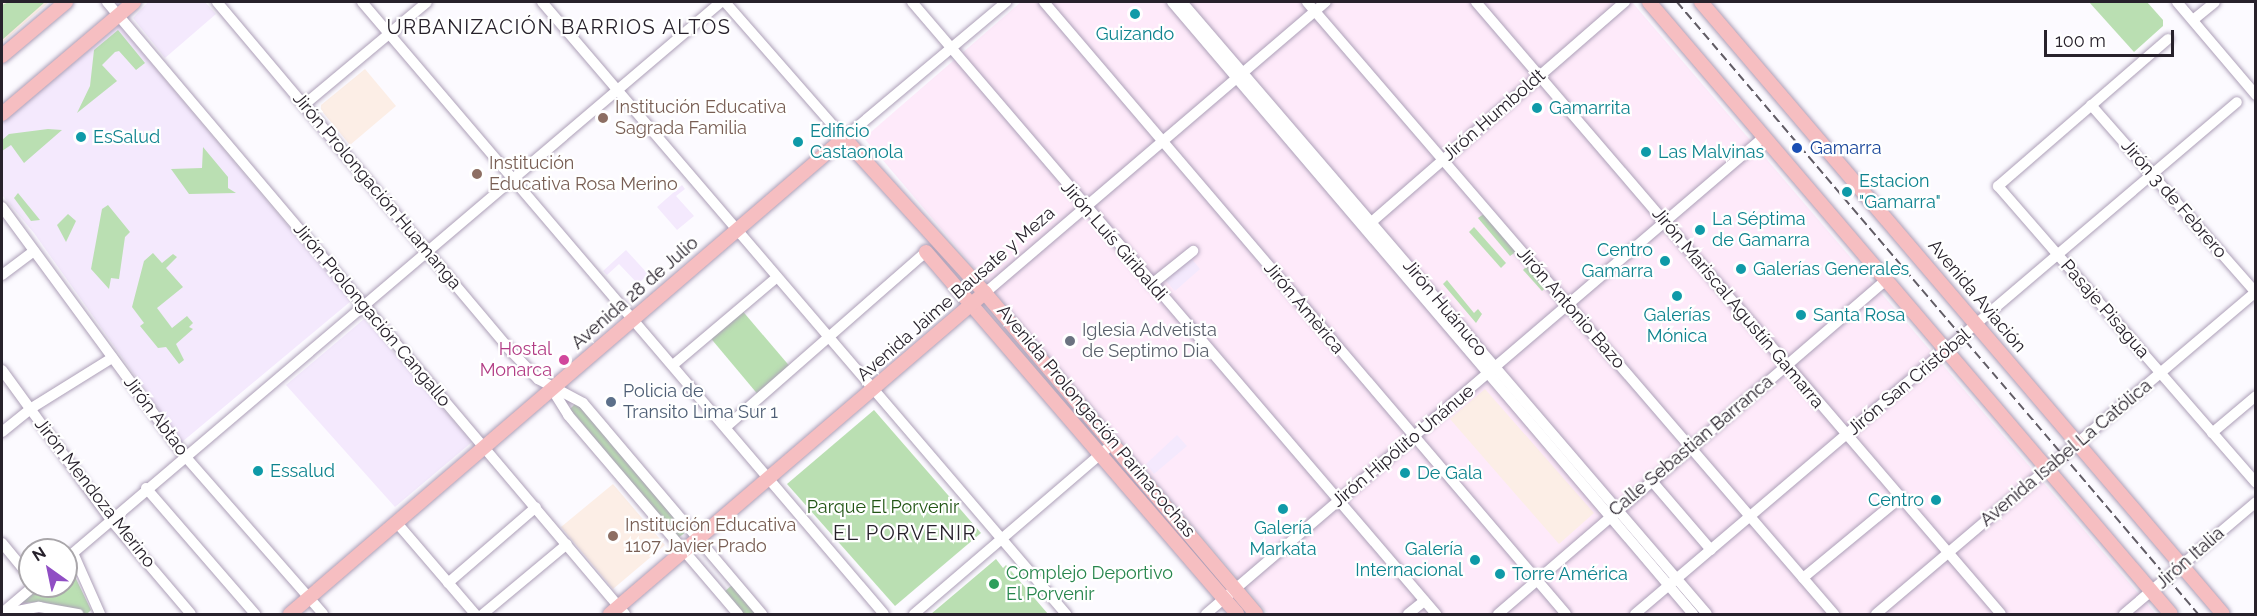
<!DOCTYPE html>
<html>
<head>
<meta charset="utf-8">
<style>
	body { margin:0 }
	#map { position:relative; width:2257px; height:616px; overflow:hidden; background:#fcfaff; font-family:Raleway,sans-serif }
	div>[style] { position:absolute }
	.commercial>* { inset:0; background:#feeafa }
	.built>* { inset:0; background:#f4e9fd }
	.education>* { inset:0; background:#fceee6 }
	.green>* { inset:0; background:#badfb2 }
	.roads { filter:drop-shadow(0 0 2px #ada0b8) drop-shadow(0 0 2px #ada0b8) }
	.minor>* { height:10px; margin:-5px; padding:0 5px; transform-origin:5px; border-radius:5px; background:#fff }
	.major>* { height:14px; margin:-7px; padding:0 7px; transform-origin:7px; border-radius:7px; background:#f6bec1 }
	.rail>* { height:2px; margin-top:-1px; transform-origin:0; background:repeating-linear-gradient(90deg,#615c65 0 9px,transparent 0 13.5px) }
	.dots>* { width:16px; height:16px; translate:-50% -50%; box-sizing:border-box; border:3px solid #fff; border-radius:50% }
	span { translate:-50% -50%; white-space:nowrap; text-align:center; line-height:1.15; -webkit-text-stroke:4.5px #fff; paint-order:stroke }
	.culture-label { font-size:18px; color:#0d838f }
	.left { translate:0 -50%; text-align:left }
	.right { translate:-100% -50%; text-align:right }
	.education-label { font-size:18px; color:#785e54 }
	.street-label { font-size:18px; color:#27212b }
	.transit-label { font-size:18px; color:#164399 }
	.worship-label { font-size:18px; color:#5b616d }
	.hotel-label { font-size:18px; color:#b23c85 }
	.service-label { font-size:18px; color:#4e5e75 }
	.park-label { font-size:18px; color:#225515 }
	.leisure-label { font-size:18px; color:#27864d }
	.neighbourhood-label { font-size:20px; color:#27212b; letter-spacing:1.5px }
	.frame { position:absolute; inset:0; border:3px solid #27212b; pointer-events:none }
	.north { position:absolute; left:18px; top:538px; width:60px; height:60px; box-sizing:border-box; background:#fff; border:2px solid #a9a6aa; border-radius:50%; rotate:327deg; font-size:16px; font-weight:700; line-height:24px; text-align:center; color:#27212b }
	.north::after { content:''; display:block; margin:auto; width:21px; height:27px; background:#904ec4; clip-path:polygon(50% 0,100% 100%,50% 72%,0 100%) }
	.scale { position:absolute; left:2044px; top:30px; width:130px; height:27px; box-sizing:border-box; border:3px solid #27212b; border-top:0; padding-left:8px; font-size:18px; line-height:21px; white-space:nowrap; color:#27212b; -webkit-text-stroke:4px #fff; paint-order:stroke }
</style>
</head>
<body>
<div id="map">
	<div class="commercial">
		<div style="clip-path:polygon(1021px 2px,1632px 2px,2156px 614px,1268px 614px,864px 138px)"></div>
	</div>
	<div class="built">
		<div style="clip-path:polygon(148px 2px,205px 2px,216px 14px,165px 58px,133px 18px)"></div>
		<div style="clip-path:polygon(119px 25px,351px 301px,182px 442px,34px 233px,2px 195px,2px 123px)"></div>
		<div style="clip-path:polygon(682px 185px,685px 189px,676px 196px,694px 216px,677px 230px,657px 207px)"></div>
		<div style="clip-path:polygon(626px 250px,648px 274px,638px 284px,619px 264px,607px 275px,603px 271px)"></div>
		<div style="clip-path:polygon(1191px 258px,1200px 269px,1175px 291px,1165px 280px)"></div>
		<div style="clip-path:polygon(364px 319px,472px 442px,395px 507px,286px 385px)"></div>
		<div style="clip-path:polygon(1177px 435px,1187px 446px,1154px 474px,1146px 464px)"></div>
	</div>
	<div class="education">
		<div style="clip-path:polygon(2px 2px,49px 2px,2px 43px)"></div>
		<div style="clip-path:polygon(365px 69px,396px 106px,350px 145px,321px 110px,321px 105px)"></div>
		<div style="clip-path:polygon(1485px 389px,1594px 513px,1559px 544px,1450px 419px)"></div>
		<div style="clip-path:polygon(613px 484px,665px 545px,613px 589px,561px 527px)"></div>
	</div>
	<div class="green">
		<div style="clip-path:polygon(9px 2px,45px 2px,2px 40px,2px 5px)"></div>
		<div style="clip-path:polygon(2089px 2px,2147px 2px,2163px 20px,2163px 26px,2134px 52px)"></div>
		<div style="clip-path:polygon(118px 30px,145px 63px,136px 70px,119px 51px,115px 52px,102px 65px,117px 81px,77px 113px,90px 86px,94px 50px)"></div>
		<div style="clip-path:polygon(48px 129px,62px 130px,24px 163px,11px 145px,2px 151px,2px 140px,9px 134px)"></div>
		<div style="clip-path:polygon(203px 147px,228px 177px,228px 188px,236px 193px,189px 194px,171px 169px,202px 168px)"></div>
		<div style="clip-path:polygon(18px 193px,40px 220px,31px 221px,14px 198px)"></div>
		<div style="clip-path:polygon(108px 205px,130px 232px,125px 237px,119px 279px,111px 278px,109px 289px,91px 269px,102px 209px)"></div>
		<div style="clip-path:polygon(1485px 213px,1517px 251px,1510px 256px,1478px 218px)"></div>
		<div style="clip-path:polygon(68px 214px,76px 221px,66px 242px,57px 225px)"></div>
		<div style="clip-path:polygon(1474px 227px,1506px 263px,1501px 268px,1469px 232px)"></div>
		<div style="clip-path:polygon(153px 253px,162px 263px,173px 254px,177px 257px,166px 268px,183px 287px,157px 308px,172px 328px,187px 316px,193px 323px,189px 327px,193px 329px,176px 344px,184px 360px,179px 364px,166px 347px,158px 348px,140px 326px,144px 323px,132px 307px,144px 261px)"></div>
		<div style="clip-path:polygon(1529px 264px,1548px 286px,1542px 291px,1523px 270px)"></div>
		<div style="clip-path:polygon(1447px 280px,1474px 313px,1478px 309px,1482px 314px,1476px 323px,1443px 284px)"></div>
		<div style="clip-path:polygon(740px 308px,792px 369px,760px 397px,708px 335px)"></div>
		<div style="clip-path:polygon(577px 402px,686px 532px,678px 538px,570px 409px)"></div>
		<div style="clip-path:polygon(874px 410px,981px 533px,895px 606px,787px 484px)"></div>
		<div style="clip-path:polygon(996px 559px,1003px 568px,1006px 565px,1048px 614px,931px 614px)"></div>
		<div style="clip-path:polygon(68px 562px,91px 610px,87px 614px,43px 602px,21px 603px,41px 586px,66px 586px)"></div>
		<div style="clip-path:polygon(732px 585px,757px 614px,742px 614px,724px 592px)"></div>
	</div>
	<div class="roads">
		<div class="minor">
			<div style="left:107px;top:2px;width:802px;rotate:49.76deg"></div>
			<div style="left:217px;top:2px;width:454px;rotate:49.9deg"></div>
			<div style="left:509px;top:349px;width:42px;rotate:46deg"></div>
			<div style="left:538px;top:379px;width:51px;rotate:28.1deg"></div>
			<div style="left:583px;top:403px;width:277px;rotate:49.7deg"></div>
			<div style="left:362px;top:2px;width:804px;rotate:49.54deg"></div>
			<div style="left:542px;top:2px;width:806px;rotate:49.43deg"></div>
			<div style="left:725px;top:2px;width:181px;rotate:48.8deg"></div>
			<div style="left:844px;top:138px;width:212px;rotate:-40deg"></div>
			<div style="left:912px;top:2px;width:806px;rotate:49.43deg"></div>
			<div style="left:1044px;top:2px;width:804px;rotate:49.54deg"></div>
			<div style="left:1172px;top:2px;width:804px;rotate:49.59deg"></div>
			<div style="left:1182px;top:2px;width:806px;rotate:49.38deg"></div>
			<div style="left:1307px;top:2px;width:808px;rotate:49.27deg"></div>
			<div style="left:1476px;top:2px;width:806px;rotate:49.38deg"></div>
			<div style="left:2177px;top:2px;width:122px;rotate:49.7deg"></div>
			<div style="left:2193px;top:20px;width:28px;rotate:-39deg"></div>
			<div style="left:2168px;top:39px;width:225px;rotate:139.1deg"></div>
			<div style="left:1998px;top:186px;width:393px;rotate:49deg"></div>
			<div style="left:304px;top:105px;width:160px;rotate:-39.9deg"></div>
			<div style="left:2091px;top:105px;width:250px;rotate:48.7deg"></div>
			<div style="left:2px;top:207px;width:308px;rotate:53.7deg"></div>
			<div style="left:184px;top:455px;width:211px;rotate:48.8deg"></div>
			<div style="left:1367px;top:226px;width:342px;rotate:-41deg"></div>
			<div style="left:2px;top:275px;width:40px;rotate:-37deg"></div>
			<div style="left:1152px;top:284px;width:53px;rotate:-38.8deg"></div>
			<div style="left:985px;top:293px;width:448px;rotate:-40.5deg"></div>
			<div style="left:673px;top:365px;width:136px;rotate:-40.2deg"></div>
			<div style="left:2px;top:370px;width:185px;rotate:54deg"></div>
			<div style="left:111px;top:520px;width:123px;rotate:49.6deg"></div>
			<div style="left:552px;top:389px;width:31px;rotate:58deg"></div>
			<div style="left:568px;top:415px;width:262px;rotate:49.5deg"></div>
			<div style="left:726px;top:427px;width:266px;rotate:-41.2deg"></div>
			<div style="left:2px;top:432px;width:36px;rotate:-39deg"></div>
			<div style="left:30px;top:409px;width:97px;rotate:-31.9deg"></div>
			<div style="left:2212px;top:433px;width:57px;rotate:-40.1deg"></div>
			<div style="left:1651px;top:480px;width:92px;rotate:49.4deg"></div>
			<div style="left:146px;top:488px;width:167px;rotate:49.1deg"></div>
			<div style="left:397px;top:523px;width:120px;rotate:49.4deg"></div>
			<div style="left:2px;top:543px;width:44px;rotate:50.5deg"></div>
			<div style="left:73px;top:553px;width:67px;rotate:66.1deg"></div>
			<div style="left:66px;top:559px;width:860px;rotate:-40.38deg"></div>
			<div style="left:1803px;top:578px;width:126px;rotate:-39.5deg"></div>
			<div style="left:448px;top:583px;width:116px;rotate:-40.8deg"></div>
			<div style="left:2px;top:613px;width:42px;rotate:-40.2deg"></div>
			<div style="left:2px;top:614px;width:38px;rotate:-11deg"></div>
			<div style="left:39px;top:607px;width:40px;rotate:10deg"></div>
			<div style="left:483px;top:614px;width:109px;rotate:-39.8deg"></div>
			<div style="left:914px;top:614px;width:260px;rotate:-40.6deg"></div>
			<div style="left:1206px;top:614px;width:734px;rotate:-40.53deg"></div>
			<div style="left:1408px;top:614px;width:21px;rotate:-39deg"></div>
			<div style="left:1498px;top:614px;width:512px;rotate:-40.72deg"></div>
			<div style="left:1635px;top:614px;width:790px;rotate:-40.38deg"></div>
			<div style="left:1876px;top:614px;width:498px;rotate:-40.3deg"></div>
			<div style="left:2124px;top:614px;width:173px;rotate:-40.3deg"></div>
		</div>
		<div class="major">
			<div style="left:1649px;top:2px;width:804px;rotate:49.54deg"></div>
			<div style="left:1701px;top:2px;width:804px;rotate:49.54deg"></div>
			<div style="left:2px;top:56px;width:84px;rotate:-40.2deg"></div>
			<div style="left:2px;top:114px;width:173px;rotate:-40.3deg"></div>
			<div style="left:926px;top:252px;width:477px;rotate:49.3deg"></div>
			<div style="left:290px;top:614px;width:730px;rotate:-40.67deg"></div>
			<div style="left:844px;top:138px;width:210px;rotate:47.7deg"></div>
			<div style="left:985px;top:293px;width:420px;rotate:49.8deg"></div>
			<div style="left:610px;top:614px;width:494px;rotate:-40.6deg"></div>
		</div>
	</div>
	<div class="rail">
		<div style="left:1677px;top:2px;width:804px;rotate:49.59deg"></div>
	</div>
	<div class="dots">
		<div style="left:1135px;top:14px;background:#0f9aa8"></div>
		<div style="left:1537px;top:108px;background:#0f9aa8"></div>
		<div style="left:603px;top:118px;background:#8d6e63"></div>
		<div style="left:81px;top:137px;background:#0f9aa8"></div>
		<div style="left:798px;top:142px;background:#0f9aa8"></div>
		<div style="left:1797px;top:148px;background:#1a4fb4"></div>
		<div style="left:1646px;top:152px;background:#0f9aa8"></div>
		<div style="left:477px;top:174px;background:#8d6e63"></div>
		<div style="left:1847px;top:192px;background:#0f9aa8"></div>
		<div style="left:1700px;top:230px;background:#0f9aa8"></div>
		<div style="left:1665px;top:261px;background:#0f9aa8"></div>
		<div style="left:1741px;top:269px;background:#0f9aa8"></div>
		<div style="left:1677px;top:296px;background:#0f9aa8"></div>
		<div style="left:1801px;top:315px;background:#0f9aa8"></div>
		<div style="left:1070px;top:341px;background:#6b7280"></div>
		<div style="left:564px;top:360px;background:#d1479c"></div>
		<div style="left:611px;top:402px;background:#5c6f8a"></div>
		<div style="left:258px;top:471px;background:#0f9aa8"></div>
		<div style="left:1405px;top:473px;background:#0f9aa8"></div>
		<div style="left:1936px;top:500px;background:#0f9aa8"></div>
		<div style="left:1283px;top:509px;background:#0f9aa8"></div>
		<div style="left:613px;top:536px;background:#8d6e63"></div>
		<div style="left:1475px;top:560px;background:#0f9aa8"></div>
		<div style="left:1500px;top:574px;background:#0f9aa8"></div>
		<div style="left:994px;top:584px;background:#2e9e5b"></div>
	</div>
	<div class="culture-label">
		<span style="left:1135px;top:34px">Guizando</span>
		<span class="left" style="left:1549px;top:108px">Gamarrita</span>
		<span class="left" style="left:810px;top:142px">Edificio<br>Castaonola</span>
		<span class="left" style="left:93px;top:137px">EsSalud</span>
		<span class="left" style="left:1658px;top:152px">Las Malvinas</span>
		<span class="left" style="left:1859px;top:192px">Estacion<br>"Gamarra"</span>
		<span class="left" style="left:1712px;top:230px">La Séptima<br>de Gamarra</span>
		<span class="right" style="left:1653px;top:261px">Centro<br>Gamarra</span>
		<span class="left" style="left:1753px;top:269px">Galerías Generales</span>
		<span class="left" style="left:1813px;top:315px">Santa Rosa</span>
		<span style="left:1677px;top:326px">Galerías<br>Mónica</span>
		<span class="left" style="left:270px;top:471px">Essalud</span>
		<span class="left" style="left:1417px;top:473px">De Gala</span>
		<span class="right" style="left:1924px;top:500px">Centro</span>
		<span style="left:1283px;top:539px">Galería<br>Markata</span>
		<span class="right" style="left:1463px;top:560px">Galería<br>Internacional</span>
		<span class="left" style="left:1512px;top:574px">Torre América</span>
	</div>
	<div class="education-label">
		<span class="left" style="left:615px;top:118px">Institución Educativa<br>Sagrada Familia</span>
		<span class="left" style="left:489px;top:174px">Institución<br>Educativa Rosa Merino</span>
		<span class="left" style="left:625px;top:536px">Institución Educativa<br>1107 Javier Prado</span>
	</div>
	<div class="street-label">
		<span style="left:1494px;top:115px;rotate:-41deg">Jirón Humboldt</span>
		<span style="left:377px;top:191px;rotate:50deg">Jirón Prolongación Huamanga</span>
		<span style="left:2174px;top:199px;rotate:49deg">Jirón 3 de Febrero</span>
		<span style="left:1114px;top:241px;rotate:49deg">Jirón Luís Giribaldi</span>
		<span style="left:635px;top:293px;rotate:-41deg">Avenida 28 de Julio</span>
		<span style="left:956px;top:294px;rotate:-41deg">Avenida Jaime Bausate y Meza</span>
		<span style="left:1977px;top:296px;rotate:50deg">Avenida Aviación</span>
		<span style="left:1304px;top:308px;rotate:50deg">Jirón Amèrica</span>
		<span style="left:1445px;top:308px;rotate:50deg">Jirón Huánuco</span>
		<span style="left:1571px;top:308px;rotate:49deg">Jirón Antonio Bazo</span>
		<span style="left:1738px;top:308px;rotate:50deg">Jirón Mariscal Agustín Gamarra</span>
		<span style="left:2105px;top:309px;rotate:49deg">Pasaje Pisagua</span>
		<span style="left:372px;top:315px;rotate:50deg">Jirón Prolongación Cangallo</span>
		<span style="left:1909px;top:382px;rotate:-40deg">Jirón San Cristóbal</span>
		<span style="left:156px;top:416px;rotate:53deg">Jirón Abtao</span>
		<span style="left:1096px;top:421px;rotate:50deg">Avenida Prolongación Parinacochas</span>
		<span style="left:1403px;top:446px;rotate:-40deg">Jirón Hipólito Unánue</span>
		<span style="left:1691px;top:446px;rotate:-40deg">Calle Sebastian Barranca</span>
		<span style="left:2066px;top:453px;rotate:-40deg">Avenida Isabel La Católica</span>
		<span style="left:95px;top:493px;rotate:52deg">Jirón Mendoza Merino</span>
		<span style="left:2190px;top:558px;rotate:-41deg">Jirón Italia</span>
	</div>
	<div class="transit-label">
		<span class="left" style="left:1810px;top:148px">Gamarra</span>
	</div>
	<div class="worship-label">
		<span class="left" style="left:1082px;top:341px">Iglesia Advetista<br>de Septimo Dia</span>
	</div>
	<div class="hotel-label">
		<span class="right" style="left:552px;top:360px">Hostal<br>Monarca</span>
	</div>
	<div class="service-label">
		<span class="left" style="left:623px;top:402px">Policia de<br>Transito Lima Sur 1</span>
	</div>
	<div class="park-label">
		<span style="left:883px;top:507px">Parque El Porvenir</span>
	</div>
	<div class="leisure-label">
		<span class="left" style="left:1006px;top:584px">Complejo Deportivo<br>El Porvenir</span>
	</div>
	<div class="neighbourhood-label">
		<span style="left:559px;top:27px">URBANIZACIÓN BARRIOS ALTOS</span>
		<span style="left:905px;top:533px">EL PORVENIR</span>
	</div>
	<div class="frame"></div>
	<div class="north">N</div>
	<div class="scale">100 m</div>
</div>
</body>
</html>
